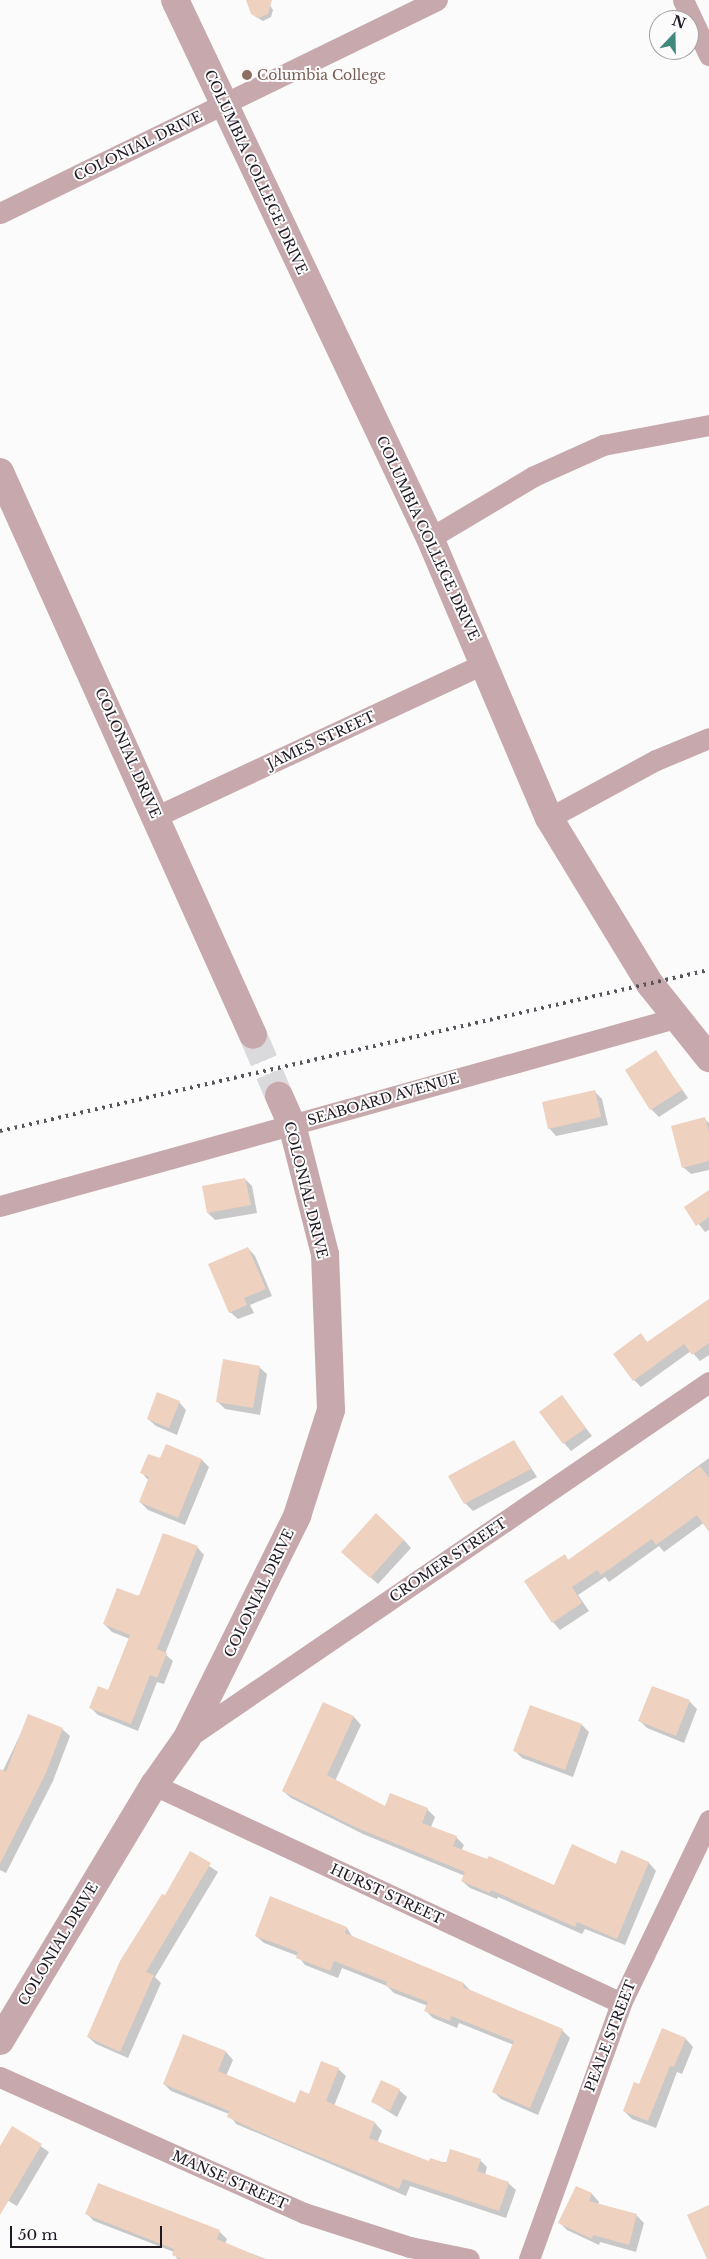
<!DOCTYPE html>
<html>
<head>
<meta charset="utf-8">
<style>
	body { margin:0 }
	#map { position:relative; width:709px; height:2259px; overflow:hidden; background:#fbfbfb; font-family:"Libre Baskerville",serif }
	div>[style] { position:absolute }
	.shadow>* { inset:0; background:#0003 }
	.building>* { inset:0; background:#eed1bf }
	.tertiary-tunnel>* { height:28px; margin-top:-14px; transform-origin:0; background:repeating-linear-gradient(90deg,#dad9db 0 28px,transparent 0 42px) }
	.minor>* { height:21px; margin:-10.5px; padding:0 10.5px; transform-origin:10.5px; border-radius:10.5px; background:#c7a9ad }
	.tertiary>* { height:28px; margin:-14px; padding:0 14px; transform-origin:14px; border-radius:14px; background:#c7a9ad }
	.rail>* { height:4px; margin-top:-2px; transform-origin:0; background:repeating-linear-gradient(90deg,#58545b 0 2.5px,transparent 0 7.5px) }
	.dots>* { width:14px; height:14px; translate:-50% -50%; box-sizing:border-box; border:2px solid #fbfbfb; border-radius:50% }
	span { translate:-50% -50%; white-space:nowrap; text-align:center; line-height:1.15; -webkit-text-stroke:4px #fbfbfb; paint-order:stroke }
	.education-label { font-size:14px; color:#785e54 }
	.left { translate:0 -50%; text-align:left }
	.street-label { font-size:14px; color:#1e1923 }
	.north { position:absolute; left:649px; top:10px; width:50px; height:50px; box-sizing:border-box; background:#fbfbfb; border:1px solid #a3a1a5; border-radius:50%; rotate:21deg; font-size:14px; font-weight:700; line-height:20px; text-align:center; color:#1e1923 }
	.north::after { content:''; display:block; margin:auto; width:18px; height:22px; background:#43887d; clip-path:polygon(50% 0,100% 100%,50% 72%,0 100%) }
	.scale { position:absolute; left:10px; top:2226px; width:152px; height:22px; box-sizing:border-box; border:2px solid #1e1923; border-top:0; padding-left:6px; font-size:15px; line-height:18px; white-space:nowrap; color:#1e1923; -webkit-text-stroke:4px #fbfbfb; paint-order:stroke }
</style>
</head>
<body>
<div id="map">
	<div class="shadow">
		<div style="clip-path:polygon(253px 0,267px 0,273px 10px,271px 17px,263px 21px,256px 17px,252px 14px)"></div>
		<div style="clip-path:polygon(656px 1052px,688px 1098px,659px 1117px,651px 1109px)"></div>
		<div style="clip-path:polygon(595px 1092px,602px 1099px,608px 1125px,556px 1136px,549px 1128px)"></div>
		<div style="clip-path:polygon(704px 1118px,709px 1123px,709px 1170px,691px 1174px,683px 1167px)"></div>
		<div style="clip-path:polygon(245px 1179px,252px 1186px,257px 1213px,215px 1220px,208px 1213px)"></div>
		<div style="clip-path:polygon(709px 1191px,709px 1230px,705px 1232px,685px 1207px)"></div>
		<div style="clip-path:polygon(248px 1248px,255px 1256px,272px 1296px,250px 1305px,254px 1313px,238px 1319px,230px 1312px)"></div>
		<div style="clip-path:polygon(709px 1301px,709px 1355px,700px 1361px,691px 1351px,641px 1387px,634px 1380px,641px 1335px,648px 1343px)"></div>
		<div style="clip-path:polygon(259px 1367px,267px 1374px,260px 1415px,225px 1409px,218px 1402px)"></div>
		<div style="clip-path:polygon(562px 1397px,592px 1436px,571px 1451px,564px 1443px)"></div>
		<div style="clip-path:polygon(179px 1402px,186px 1410px,177px 1435px,156px 1426px,148px 1419px)"></div>
		<div style="clip-path:polygon(514px 1441px,537px 1477px,473px 1511px,465px 1503px)"></div>
		<div style="clip-path:polygon(709px 1458px,709px 1524px,705px 1522px,664px 1552px,659px 1546px,609px 1582px,605px 1577px,578px 1595px,589px 1611px,560px 1630px,553px 1622px,565px 1556px,569px 1561px)"></div>
		<div style="clip-path:polygon(161px 1460px,202px 1460px,209px 1467px,185px 1525px,148px 1510px,140px 1502px,149px 1481px,142px 1473px)"></div>
		<div style="clip-path:polygon(404px 1540px,411px 1548px,378px 1584px,350px 1559px)"></div>
		<div style="clip-path:polygon(197px 1547px,204px 1555px,165px 1654px,173px 1661px,164px 1684px,157px 1682px,138px 1731px,98px 1715px,91px 1708px,109px 1692px,130px 1639px,112px 1632px,104px 1624px)"></div>
		<div style="clip-path:polygon(653px 1687px,689px 1701px,697px 1709px,684px 1743px,647px 1728px,640px 1721px)"></div>
		<div style="clip-path:polygon(324px 1704px,354px 1717px,361px 1725px,335px 1781px,386px 1808px,427px 1809px,435px 1817px,431px 1827px,456px 1837px,464px 1845px,461px 1851px,555px 1886px,616px 1865px,622px 1852px,649px 1863px,656px 1871px,625px 1945px,585px 1929px,582px 1934px,498px 1897px,497px 1899px,470px 1888px,462px 1881px,465px 1876px,363px 1834px,291px 1798px,283px 1791px)"></div>
		<div style="clip-path:polygon(29px 1716px,62px 1729px,70px 1736px,53px 1781px,6px 1873px,0 1870px,0 1777px)"></div>
		<div style="clip-path:polygon(582px 1725px,589px 1732px,573px 1777px,522px 1758px,515px 1751px)"></div>
		<div style="clip-path:polygon(190px 1853px,218px 1872px,155px 1977px,161px 1983px,128px 2058px,96px 2044px,88px 2037px)"></div>
		<div style="clip-path:polygon(271px 1897px,347px 1928px,353px 1938px,464px 1984px,471px 1991px,562px 2030px,570px 2038px,538px 2115px,501px 2099px,494px 2092px,514px 2045px,459px 2023px,457px 2028px,433px 2018px,426px 2011px,428px 2006px,394px 1993px,387px 1986px,342px 1968px,338px 1978px,305px 1965px,298px 1956px,264px 1943px,256px 1936px)"></div>
		<div style="clip-path:polygon(663px 2030px,686px 2039px,693px 2047px,682px 2074px,677px 2072px,656px 2128px,632px 2119px,624px 2111px,640px 2086px)"></div>
		<div style="clip-path:polygon(184px 2036px,226px 2052px,233px 2060px,226px 2076px,296px 2105px,338px 2069px,346px 2076px,334px 2106px,375px 2123px,382px 2131px,377px 2143px,430px 2163px,480px 2160px,487px 2167px,485px 2175px,508px 2183px,516px 2190px,506px 2218px,410px 2186px,406px 2196px,236px 2124px,229px 2114px,171px 2091px,164px 2084px)"></div>
		<div style="clip-path:polygon(399px 2090px,407px 2097px,397px 2117px,373px 2102px)"></div>
		<div style="clip-path:polygon(13px 2127px,49px 2152px,17px 2206px,5px 2199px,0 2211px,0 2148px)"></div>
		<div style="clip-path:polygon(98px 2184px,220px 2232px,227px 2239px,225px 2244px,266px 2259px,177px 2259px,174px 2252px,94px 2221px,87px 2214px)"></div>
		<div style="clip-path:polygon(576px 2187px,592px 2194px,599px 2202px,598px 2204px,636px 2215px,644px 2223px,636px 2252px,600px 2242px,599px 2245px,567px 2230px,560px 2223px)"></div>
	</div>
	<div class="building">
		<div style="clip-path:polygon(246px 0,272px 0,268px 14px,259px 18px,251px 14px)"></div>
		<div style="clip-path:polygon(656px 1050px,682px 1090px,650px 1110px,625px 1070px)"></div>
		<div style="clip-path:polygon(595px 1090px,601px 1117px,548px 1129px,542px 1102px)"></div>
		<div style="clip-path:polygon(705px 1117px,709px 1133px,709px 1161px,682px 1168px,671px 1126px)"></div>
		<div style="clip-path:polygon(245px 1178px,251px 1205px,207px 1213px,202px 1186px)"></div>
		<div style="clip-path:polygon(709px 1190px,709px 1217px,696px 1226px,684px 1207px)"></div>
		<div style="clip-path:polygon(248px 1247px,266px 1289px,244px 1298px,247px 1305px,229px 1313px,208px 1264px)"></div>
		<div style="clip-path:polygon(709px 1299px,709px 1343px,692px 1355px,684px 1344px,633px 1381px,613px 1354px,641px 1333px,647px 1342px)"></div>
		<div style="clip-path:polygon(223px 1359px,260px 1366px,253px 1408px,216px 1402px)"></div>
		<div style="clip-path:polygon(157px 1392px,180px 1401px,169px 1428px,147px 1419px)"></div>
		<div style="clip-path:polygon(562px 1395px,586px 1428px,563px 1444px,539px 1412px)"></div>
		<div style="clip-path:polygon(514px 1440px,531px 1469px,464px 1504px,448px 1476px)"></div>
		<div style="clip-path:polygon(166px 1444px,202px 1459px,178px 1518px,139px 1502px,149px 1477px,140px 1473px,148px 1454px,160px 1458px)"></div>
		<div style="clip-path:polygon(700px 1466px,709px 1478px,709px 1532px,697px 1515px,656px 1545px,652px 1539px,601px 1575px,597px 1570px,572px 1587px,582px 1603px,552px 1623px,524px 1581px,565px 1554px,568px 1560px)"></div>
		<div style="clip-path:polygon(376px 1513px,404px 1540px,370px 1578px,341px 1552px)"></div>
		<div style="clip-path:polygon(163px 1533px,198px 1546px,157px 1649px,167px 1653px,157px 1678px,150px 1675px,131px 1724px,89px 1708px,98px 1686px,108px 1690px,130px 1635px,103px 1624px,117px 1588px,139px 1596px)"></div>
		<div style="clip-path:polygon(652px 1686px,690px 1700px,676px 1736px,638px 1721px)"></div>
		<div style="clip-path:polygon(323px 1702px,354px 1716px,327px 1775px,385px 1806px,390px 1793px,428px 1808px,422px 1823px,457px 1836px,453px 1846px,487px 1859px,489px 1856px,554px 1885px,572px 1844px,616px 1864px,621px 1850px,649px 1862px,617px 1939px,577px 1922px,575px 1927px,491px 1890px,490px 1893px,461px 1881px,465px 1872px,355px 1827px,282px 1791px)"></div>
		<div style="clip-path:polygon(530px 1705px,582px 1724px,565px 1770px,513px 1751px)"></div>
		<div style="clip-path:polygon(28px 1714px,63px 1728px,46px 1773px,0 1864px,0 1769px,6px 1772px)"></div>
		<div style="clip-path:polygon(190px 1851px,211px 1863px,146px 1972px,154px 1975px,120px 2052px,87px 2037px,120px 1961px,162px 1894px,165px 1895px)"></div>
		<div style="clip-path:polygon(270px 1896px,347px 1927px,345px 1933px,464px 1983px,463px 1987px,563px 2029px,530px 2108px,492px 2092px,514px 2041px,451px 2016px,450px 2021px,424px 2011px,428px 2002px,386px 1986px,387px 1982px,334px 1961px,330px 1971px,296px 1958px,298px 1952px,255px 1936px)"></div>
		<div style="clip-path:polygon(662px 2028px,686px 2038px,674px 2067px,670px 2066px,648px 2121px,623px 2111px,634px 2082px,639px 2084px)"></div>
		<div style="clip-path:polygon(183px 2034px,226px 2051px,218px 2071px,295px 2103px,300px 2090px,309px 2094px,321px 2061px,339px 2068px,326px 2101px,375px 2122px,369px 2138px,429px 2161px,430px 2158px,446px 2163px,450px 2149px,481px 2159px,477px 2171px,509px 2182px,499px 2211px,403px 2179px,399px 2189px,280px 2141px,227px 2117px,229px 2111px,163px 2084px)"></div>
		<div style="clip-path:polygon(381px 2080px,400px 2089px,390px 2111px,371px 2102px)"></div>
		<div style="clip-path:polygon(12px 2126px,42px 2144px,0 2215px,0 2146px)"></div>
		<div style="clip-path:polygon(98px 2183px,220px 2230px,217px 2239px,264px 2259px,181px 2259px,172px 2255px,174px 2249px,85px 2214px)"></div>
		<div style="clip-path:polygon(576px 2186px,592px 2193px,589px 2201px,637px 2214px,629px 2245px,593px 2235px,592px 2239px,558px 2223px)"></div>
		<div style="clip-path:polygon(709px 2205px,709px 2259px,707px 2259px,687px 2215px)"></div>
	</div>
	<div class="tertiary-tunnel">
		<div style="left:253px;top:1035px;width:66px;rotate:66.9deg"></div>
	</div>
	<div class="minor">
		<div style="left:683px;top:0;width:61px;rotate:64.7deg"></div>
		<div style="left:0;top:213px;width:486px;rotate:-26deg"></div>
		<div style="left:430px;top:538px;width:121px;rotate:-30.8deg"></div>
		<div style="left:534px;top:476px;width:76px;rotate:-24.2deg"></div>
		<div style="left:603px;top:445px;width:108px;rotate:-10.7deg"></div>
		<div style="left:157px;top:816px;width:362px;rotate:-25deg"></div>
		<div style="left:549px;top:818px;width:122px;rotate:-28.5deg"></div>
		<div style="left:656px;top:760px;width:57px;rotate:-22.5deg"></div>
		<div style="left:0;top:1206px;width:705px;rotate:-15.55deg"></div>
		<div style="left:187px;top:1738px;width:632px;rotate:-34.29deg"></div>
		<div style="left:154px;top:1785px;width:515px;rotate:25.02deg"></div>
		<div style="left:0;top:2077px;width:333px;rotate:24.1deg"></div>
		<div style="left:304px;top:2213px;width:111px;rotate:17.8deg"></div>
		<div style="left:410px;top:2247px;width:60px;rotate:11.5deg"></div>
		<div style="left:529px;top:2259px;width:272px;rotate:-70.2deg"></div>
		<div style="left:621px;top:2003px;width:203px;rotate:-64.3deg"></div>
	</div>
	<div class="tertiary">
		<div style="left:175px;top:0;width:595px;rotate:64.64deg"></div>
		<div style="left:430px;top:538px;width:304px;rotate:67deg"></div>
		<div style="left:549px;top:818px;width:194px;rotate:58.7deg"></div>
		<div style="left:650px;top:984px;width:95px;rotate:51.4deg"></div>
		<div style="left:0;top:472px;width:617px;rotate:65.8deg"></div>
		<div style="left:0;top:2041px;width:299px;rotate:-59deg"></div>
		<div style="left:154px;top:1785px;width:57px;rotate:-54.9deg"></div>
		<div style="left:187px;top:1738px;width:248px;rotate:-63.6deg"></div>
		<div style="left:297px;top:1516px;width:111px;rotate:-72.2deg"></div>
		<div style="left:331px;top:1410px;width:156px;rotate:-92.2deg"></div>
		<div style="left:325px;top:1254px;width:133px;rotate:-104.3deg"></div>
		<div style="left:292px;top:1125px;width:32px;rotate:-114deg"></div>
	</div>
	<div class="rail">
		<div style="left:0;top:1131px;width:727px;rotate:-12.79deg"></div>
	</div>
	<div class="dots">
		<div style="left:247px;top:75px;background:#8d6e63"></div>
	</div>
	<div class="education-label">
		<span class="left" style="left:257px;top:75px">Columbia College</span>
	</div>
	<div class="street-label">
		<span style="left:138px;top:146px;rotate:-26deg">COLONIAL DRIVE</span>
		<span style="left:256px;top:172px;rotate:65deg">COLUMBIA COLLEGE DRIVE</span>
		<span style="left:428px;top:538px;rotate:65deg">COLUMBIA COLLEGE DRIVE</span>
		<span style="left:321px;top:740px;rotate:-25deg">JAMES STREET</span>
		<span style="left:128px;top:753px;rotate:66deg">COLONIAL DRIVE</span>
		<span style="left:383px;top:1099px;rotate:-16deg">SEABOARD AVENUE</span>
		<span style="left:306px;top:1190px;rotate:76deg">COLONIAL DRIVE</span>
		<span style="left:448px;top:1560px;rotate:-34deg">CROMER STREET</span>
		<span style="left:259px;top:1593px;rotate:-64deg">COLONIAL DRIVE</span>
		<span style="left:387px;top:1894px;rotate:25deg">HURST STREET</span>
		<span style="left:58px;top:1944px;rotate:-59deg">COLONIAL DRIVE</span>
		<span style="left:610px;top:2036px;rotate:-69deg">PEALE STREET</span>
		<span style="left:230px;top:2180px;rotate:24deg">MANSE STREET</span>
	</div>
	<div class="north">N</div>
	<div class="scale">50 m</div>
</div>
</body>
</html>
